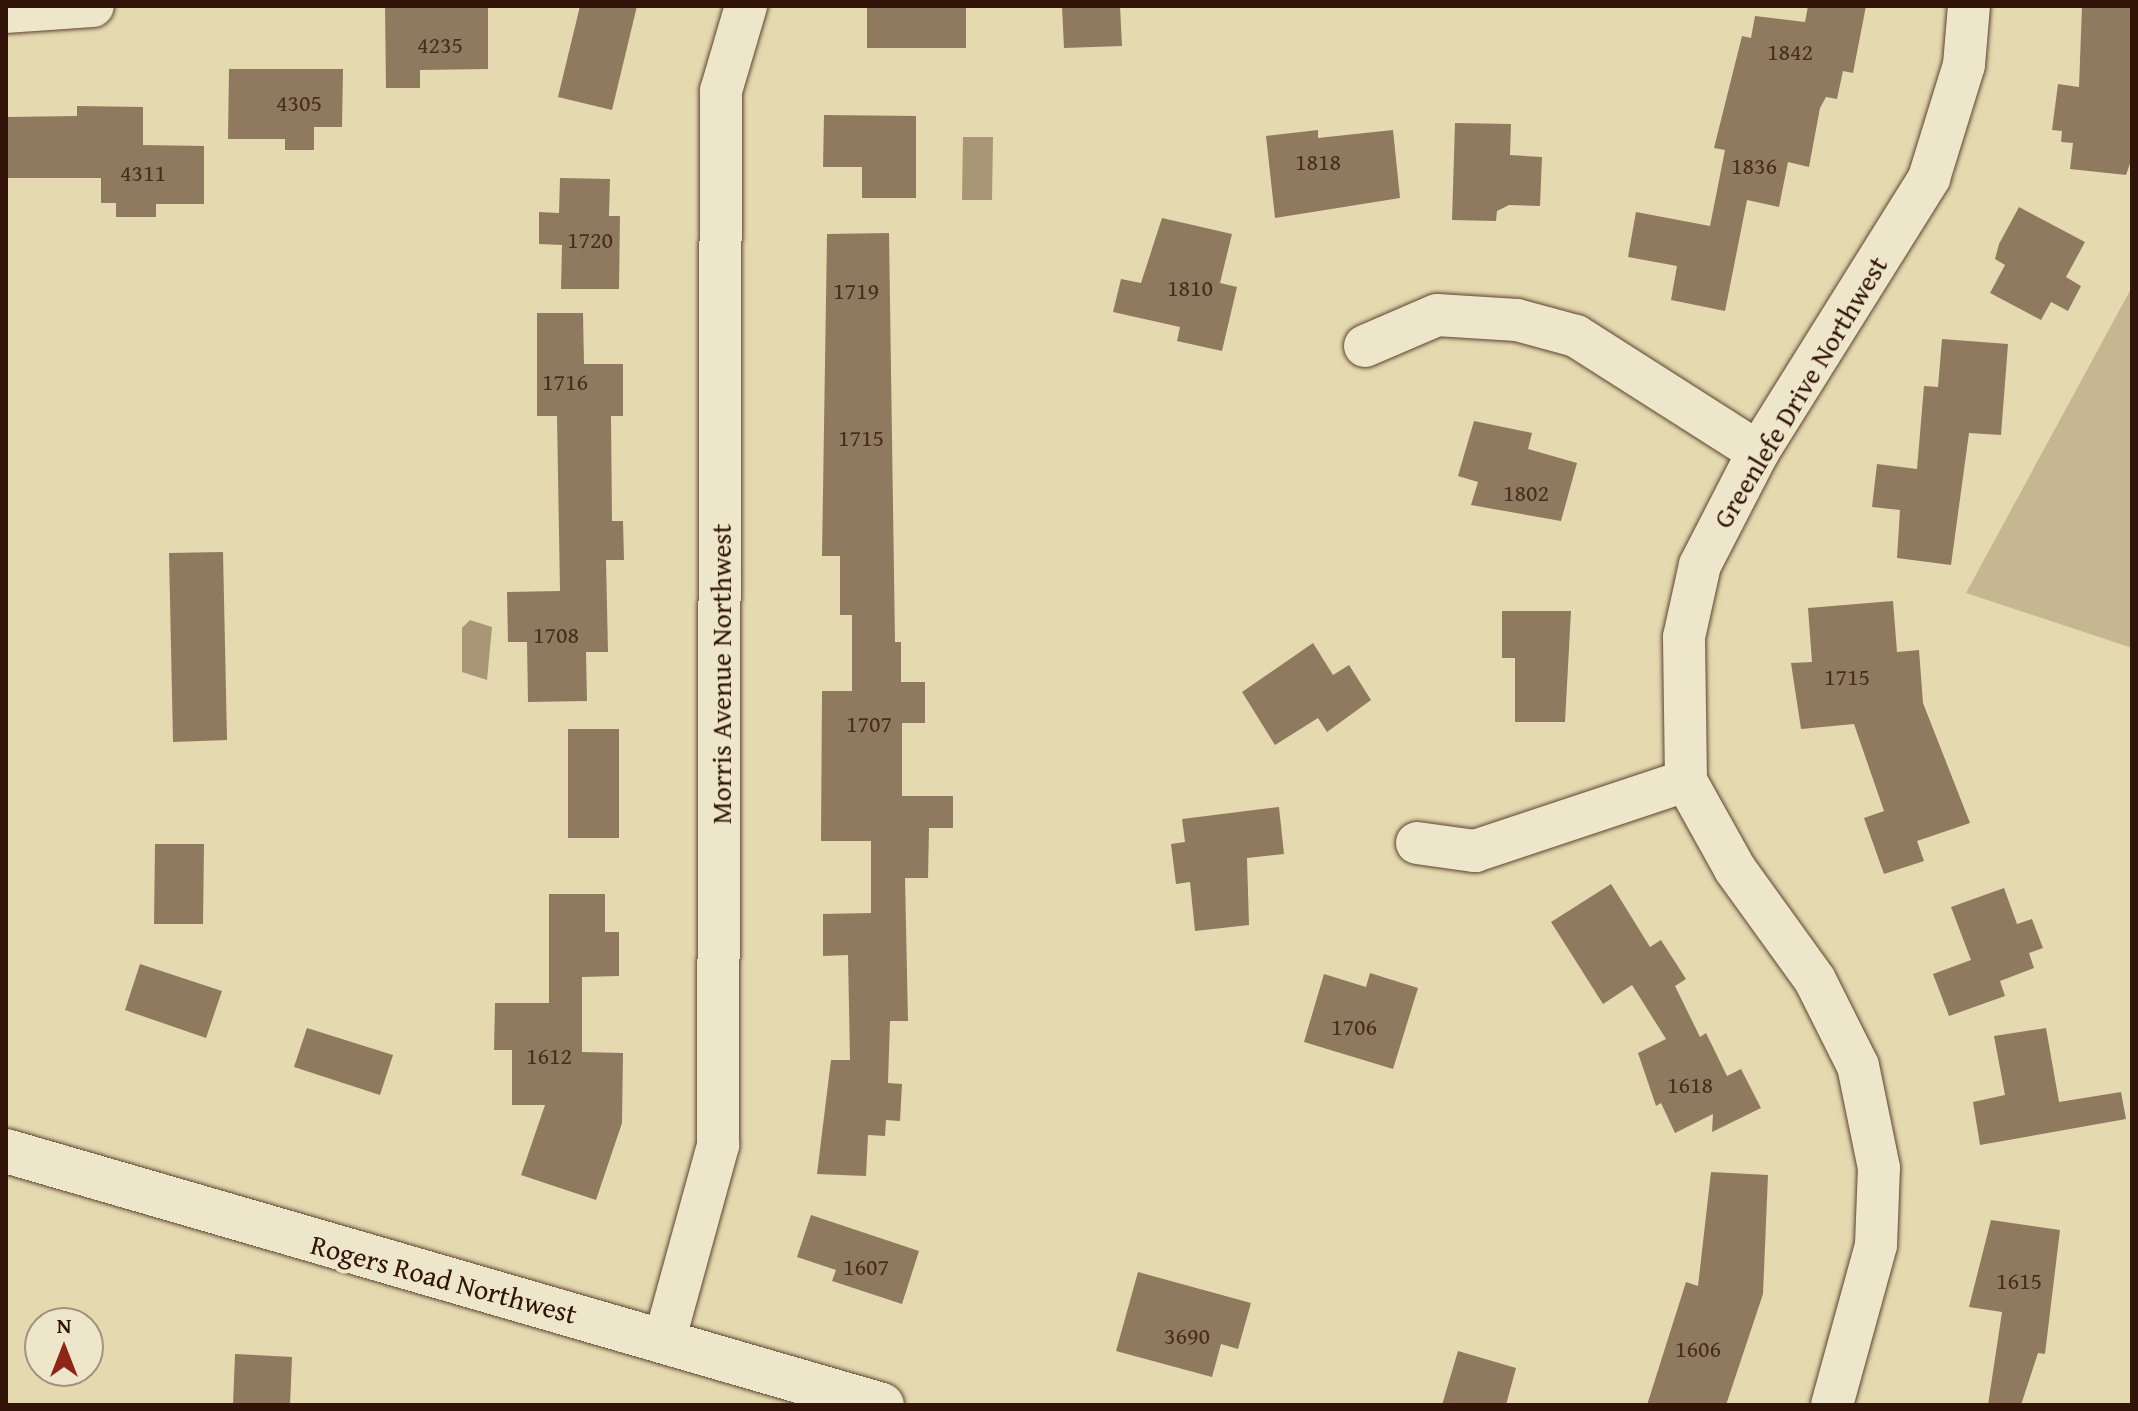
<!DOCTYPE html>
<html>
<head>
<meta charset="utf-8">
<style>
	body { margin:0 }
	#map { position:relative; width:2138px; height:1411px; overflow:hidden; background:#e5d9af; font-family:"Gentium Book Plus",serif }
	div>[style] { position:absolute }
	.green>* { inset:0; background:#c6b793 }
	.water>* { inset:0; background:#a89676 }
	.building>* { inset:0; background:#8f7a5f }
	.roads { filter:drop-shadow(0 0 2px #5e4432) drop-shadow(0 0 2px #5e4432) }
	.street>* { height:42px; margin:-21px; padding:0 21px; transform-origin:21px; border-radius:21px; background:#eee6cb }
	.secondary>* { height:44px; margin:-22px; padding:0 22px; transform-origin:22px; border-radius:22px; background:#eee6cb }
	span { translate:-50% -50%; white-space:nowrap; text-align:center; line-height:1.15; -webkit-text-stroke:8px #eee6cb; paint-order:stroke }
	.number-label { font-size:24px; color:#482d1e }
	.number-label span { -webkit-text-stroke-width:0 }
	.street-label { font-size:28px; color:#311308 }
	.frame { position:absolute; inset:0; border:8px solid #311308; pointer-events:none }
	.north { position:absolute; left:24px; top:1307px; width:80px; height:80px; box-sizing:border-box; background:#eee6cb; border:2px solid #a2927d; border-radius:50%; rotate:0deg; font-size:22px; font-weight:700; line-height:32px; text-align:center; color:#311308 }
	.north::after { content:''; display:block; margin:auto; width:28px; height:36px; background:#8f2418; clip-path:polygon(50% 0,100% 100%,50% 72%,0 100%) }
</style>
</head>
<body>
<div id="map">
	<div class="green">
		<div style="clip-path:polygon(2132px 287px,2132px 648px,1966px 593px)"></div>
	</div>
	<div class="water">
		<div style="clip-path:polygon(963px 137px,993px 137px,992px 200px,962px 200px)"></div>
		<div style="clip-path:polygon(470px 620px,492px 627px,487px 680px,462px 672px,462px 628px)"></div>
	</div>
	<div class="building">
		<div style="clip-path:polygon(385px 6px,488px 6px,488px 69px,420px 70px,420px 88px,386px 88px)"></div>
		<div style="clip-path:polygon(580px 6px,637px 6px,612px 110px,558px 97px)"></div>
		<div style="clip-path:polygon(867px 6px,966px 6px,966px 48px,867px 48px)"></div>
		<div style="clip-path:polygon(1062px 6px,1120px 6px,1122px 46px,1064px 48px)"></div>
		<div style="clip-path:polygon(1808px 6px,1866px 6px,1853px 73px,1843px 71px,1837px 99px,1826px 97px,1820px 108px,1809px 167px,1788px 162px,1779px 207px,1747px 200px,1725px 311px,1671px 300px,1677px 266px,1628px 257px,1636px 212px,1710px 226px,1725px 150px,1714px 148px,1742px 36px,1751px 38px,1755px 16px,1805px 22px)"></div>
		<div style="clip-path:polygon(2082px 6px,2132px 6px,2132px 158px,2126px 175px,2070px 169px,2073px 143px,2061px 142px,2062px 131px,2052px 130px,2058px 84px,2079px 87px)"></div>
		<div style="clip-path:polygon(229px 69px,343px 69px,342px 127px,314px 127px,314px 150px,285px 150px,285px 139px,228px 139px)"></div>
		<div style="clip-path:polygon(77px 106px,143px 107px,143px 145px,204px 146px,204px 204px,156px 204px,156px 217px,116px 217px,116px 203px,101px 203px,101px 178px,6px 178px,6px 117px,77px 116px)"></div>
		<div style="clip-path:polygon(824px 115px,916px 116px,916px 198px,862px 198px,862px 167px,823px 167px)"></div>
		<div style="clip-path:polygon(1455px 123px,1511px 124px,1510px 155px,1542px 157px,1540px 206px,1509px 205px,1497px 211px,1496px 221px,1452px 220px)"></div>
		<div style="clip-path:polygon(1318px 130px,1318px 138px,1393px 130px,1400px 198px,1275px 218px,1266px 136px)"></div>
		<div style="clip-path:polygon(560px 178px,610px 179px,609px 216px,620px 216px,619px 289px,561px 289px,562px 245px,539px 244px,539px 212px,559px 213px)"></div>
		<div style="clip-path:polygon(2019px 207px,2085px 242px,2066px 277px,2081px 286px,2068px 311px,2051px 302px,2041px 320px,1990px 293px,2005px 265px,1995px 259px,1999px 244px)"></div>
		<div style="clip-path:polygon(1162px 218px,1232px 234px,1220px 283px,1237px 287px,1222px 351px,1177px 341px,1180px 327px,1113px 312px,1121px 279px,1141px 283px)"></div>
		<div style="clip-path:polygon(889px 233px,895px 642px,901px 642px,901px 682px,925px 682px,925px 723px,902px 723px,902px 796px,953px 796px,953px 828px,929px 828px,928px 878px,905px 878px,908px 1021px,890px 1021px,888px 1083px,902px 1084px,900px 1121px,886px 1120px,885px 1136px,868px 1135px,866px 1176px,817px 1174px,831px 1060px,850px 1060px,848px 955px,823px 956px,823px 914px,871px 913px,871px 841px,821px 841px,822px 691px,852px 691px,852px 615px,840px 615px,840px 556px,822px 556px,827px 234px)"></div>
		<div style="clip-path:polygon(537px 313px,583px 313px,584px 364px,623px 364px,623px 416px,611px 416px,612px 521px,623px 521px,624px 560px,606px 560px,608px 652px,586px 652px,587px 701px,528px 702px,527px 642px,508px 642px,507px 592px,560px 591px,557px 416px,537px 416px)"></div>
		<div style="clip-path:polygon(1942px 339px,2008px 344px,2001px 435px,1969px 433px,1951px 565px,1897px 558px,1900px 510px,1872px 507px,1877px 464px,1917px 469px,1924px 386px,1938px 387px)"></div>
		<div style="clip-path:polygon(1474px 421px,1532px 433px,1528px 449px,1577px 463px,1561px 521px,1471px 505px,1478px 482px,1458px 476px)"></div>
		<div style="clip-path:polygon(223px 552px,227px 740px,173px 742px,169px 553px)"></div>
		<div style="clip-path:polygon(1893px 601px,1897px 652px,1919px 650px,1923px 703px,1970px 823px,1917px 841px,1924px 861px,1884px 874px,1864px 818px,1884px 811px,1854px 724px,1801px 729px,1791px 663px,1812px 662px,1808px 608px)"></div>
		<div style="clip-path:polygon(1502px 611px,1571px 611px,1565px 722px,1515px 722px,1515px 658px,1502px 658px)"></div>
		<div style="clip-path:polygon(1313px 643px,1333px 675px,1349px 665px,1371px 700px,1327px 732px,1318px 718px,1275px 745px,1242px 692px)"></div>
		<div style="clip-path:polygon(568px 729px,619px 729px,619px 838px,568px 838px)"></div>
		<div style="clip-path:polygon(1279px 807px,1284px 854px,1247px 858px,1249px 925px,1195px 931px,1190px 882px,1176px 884px,1171px 844px,1185px 842px,1182px 819px)"></div>
		<div style="clip-path:polygon(155px 844px,204px 844px,203px 924px,154px 924px)"></div>
		<div style="clip-path:polygon(1611px 884px,1650px 947px,1661px 940px,1686px 979px,1675px 986px,1700px 1037px,1706px 1033px,1727px 1076px,1741px 1069px,1761px 1108px,1712px 1132px,1713px 1114px,1675px 1133px,1661px 1103px,1656px 1106px,1638px 1053px,1666px 1039px,1632px 985px,1603px 1004px,1551px 922px)"></div>
		<div style="clip-path:polygon(2004px 888px,2017px 924px,2032px 919px,2043px 948px,2029px 953px,2034px 968px,2000px 981px,2005px 996px,1949px 1016px,1933px 974px,1971px 960px,1951px 907px)"></div>
		<div style="clip-path:polygon(549px 894px,605px 894px,605px 932px,619px 932px,619px 976px,582px 977px,582px 1052px,623px 1053px,622px 1123px,596px 1200px,521px 1175px,545px 1105px,512px 1105px,512px 1050px,494px 1050px,495px 1003px,549px 1003px)"></div>
		<div style="clip-path:polygon(140px 964px,222px 991px,206px 1038px,125px 1010px)"></div>
		<div style="clip-path:polygon(1370px 973px,1418px 988px,1393px 1069px,1304px 1042px,1324px 974px,1366px 987px)"></div>
		<div style="clip-path:polygon(307px 1028px,393px 1055px,380px 1095px,294px 1067px)"></div>
		<div style="clip-path:polygon(2046px 1028px,2059px 1102px,2121px 1092px,2126px 1119px,1980px 1145px,1973px 1102px,2005px 1095px,1994px 1036px)"></div>
		<div style="clip-path:polygon(1711px 1172px,1768px 1175px,1763px 1294px,1726px 1405px,1647px 1405px,1686px 1282px,1698px 1286px)"></div>
		<div style="clip-path:polygon(811px 1215px,919px 1251px,902px 1304px,832px 1281px,836px 1270px,797px 1257px)"></div>
		<div style="clip-path:polygon(1991px 1220px,2060px 1230px,2045px 1354px,2038px 1353px,2021px 1405px,1988px 1405px,2002px 1312px,1969px 1307px)"></div>
		<div style="clip-path:polygon(1138px 1272px,1251px 1303px,1238px 1349px,1221px 1344px,1212px 1377px,1116px 1351px)"></div>
		<div style="clip-path:polygon(1458px 1351px,1516px 1368px,1506px 1405px,1442px 1405px)"></div>
		<div style="clip-path:polygon(235px 1354px,292px 1357px,290px 1405px,233px 1405px)"></div>
	</div>
	<div class="roads">
		<div class="street">
			<div style="left:6px;top:12px;width:87px;rotate:-3.9deg"></div>
			<div style="left:1365px;top:346px;width:78px;rotate:-23.3deg"></div>
			<div style="left:1437px;top:315px;width:80px;rotate:3.6deg"></div>
			<div style="left:1517px;top:320px;width:61px;rotate:15.2deg"></div>
			<div style="left:1576px;top:336px;width:216px;rotate:32.5deg"></div>
			<div style="left:1417px;top:843px;width:59px;rotate:7.9deg"></div>
			<div style="left:1475px;top:851px;width:222px;rotate:-18.4deg"></div>
			<div style="left:665px;top:1338px;width:200px;rotate:-74.6deg"></div>
			<div style="left:718px;top:1145px;width:1054px;rotate:-89.84deg"></div>
			<div style="left:721px;top:91px;width:89px;rotate:-73.6deg"></div>
			<div style="left:1832px;top:1405px;width:166px;rotate:-74.6deg"></div>
			<div style="left:1876px;top:1245px;width:77px;rotate:-87.8deg"></div>
			<div style="left:1879px;top:1168px;width:104px;rotate:-101.6deg"></div>
			<div style="left:1858px;top:1066px;width:96px;rotate:-116.6deg"></div>
			<div style="left:1815px;top:980px;width:137px;rotate:-125.8deg"></div>
			<div style="left:1735px;top:869px;width:101px;rotate:-119.1deg"></div>
			<div style="left:1686px;top:781px;width:144px;rotate:-90.8deg"></div>
			<div style="left:1684px;top:637px;width:74px;rotate:-77.5deg"></div>
			<div style="left:1700px;top:565px;width:127px;rotate:-62.8deg"></div>
			<div style="left:1758px;top:452px;width:323px;rotate:-58deg"></div>
			<div style="left:1929px;top:178px;width:118px;rotate:-72.8deg"></div>
			<div style="left:1964px;top:65px;width:59px;rotate:-85.2deg"></div>
		</div>
		<div class="secondary">
			<div style="left:6px;top:1151px;width:912px;rotate:16.17deg"></div>
		</div>
	</div>
	<div class="number-label">
		<span style="left:440px;top:45px">4235</span>
		<span style="left:1790px;top:52px">1842</span>
		<span style="left:299px;top:103px">4305</span>
		<span style="left:1318px;top:162px">1818</span>
		<span style="left:1754px;top:166px">1836</span>
		<span style="left:143px;top:173px">4311</span>
		<span style="left:590px;top:240px">1720</span>
		<span style="left:1190px;top:288px">1810</span>
		<span style="left:856px;top:291px">1719</span>
		<span style="left:565px;top:382px">1716</span>
		<span style="left:861px;top:438px">1715</span>
		<span style="left:1526px;top:493px">1802</span>
		<span style="left:556px;top:635px">1708</span>
		<span style="left:1847px;top:677px">1715</span>
		<span style="left:869px;top:724px">1707</span>
		<span style="left:1354px;top:1027px">1706</span>
		<span style="left:549px;top:1056px">1612</span>
		<span style="left:1690px;top:1085px">1618</span>
		<span style="left:866px;top:1267px">1607</span>
		<span style="left:2019px;top:1281px">1615</span>
		<span style="left:1187px;top:1336px">3690</span>
		<span style="left:1698px;top:1349px">1606</span>
	</div>
	<div class="street-label">
		<span style="left:1800px;top:392px;rotate:-59deg">Greenlefe Drive Northwest</span>
		<span style="left:721px;top:674px;rotate:-90deg">Morris Avenue Northwest</span>
		<span style="left:444px;top:1279px;rotate:15deg">Rogers Road Northwest</span>
	</div>
	<div class="frame"></div>
	<div class="north">N</div>
</div>
</body>
</html>
